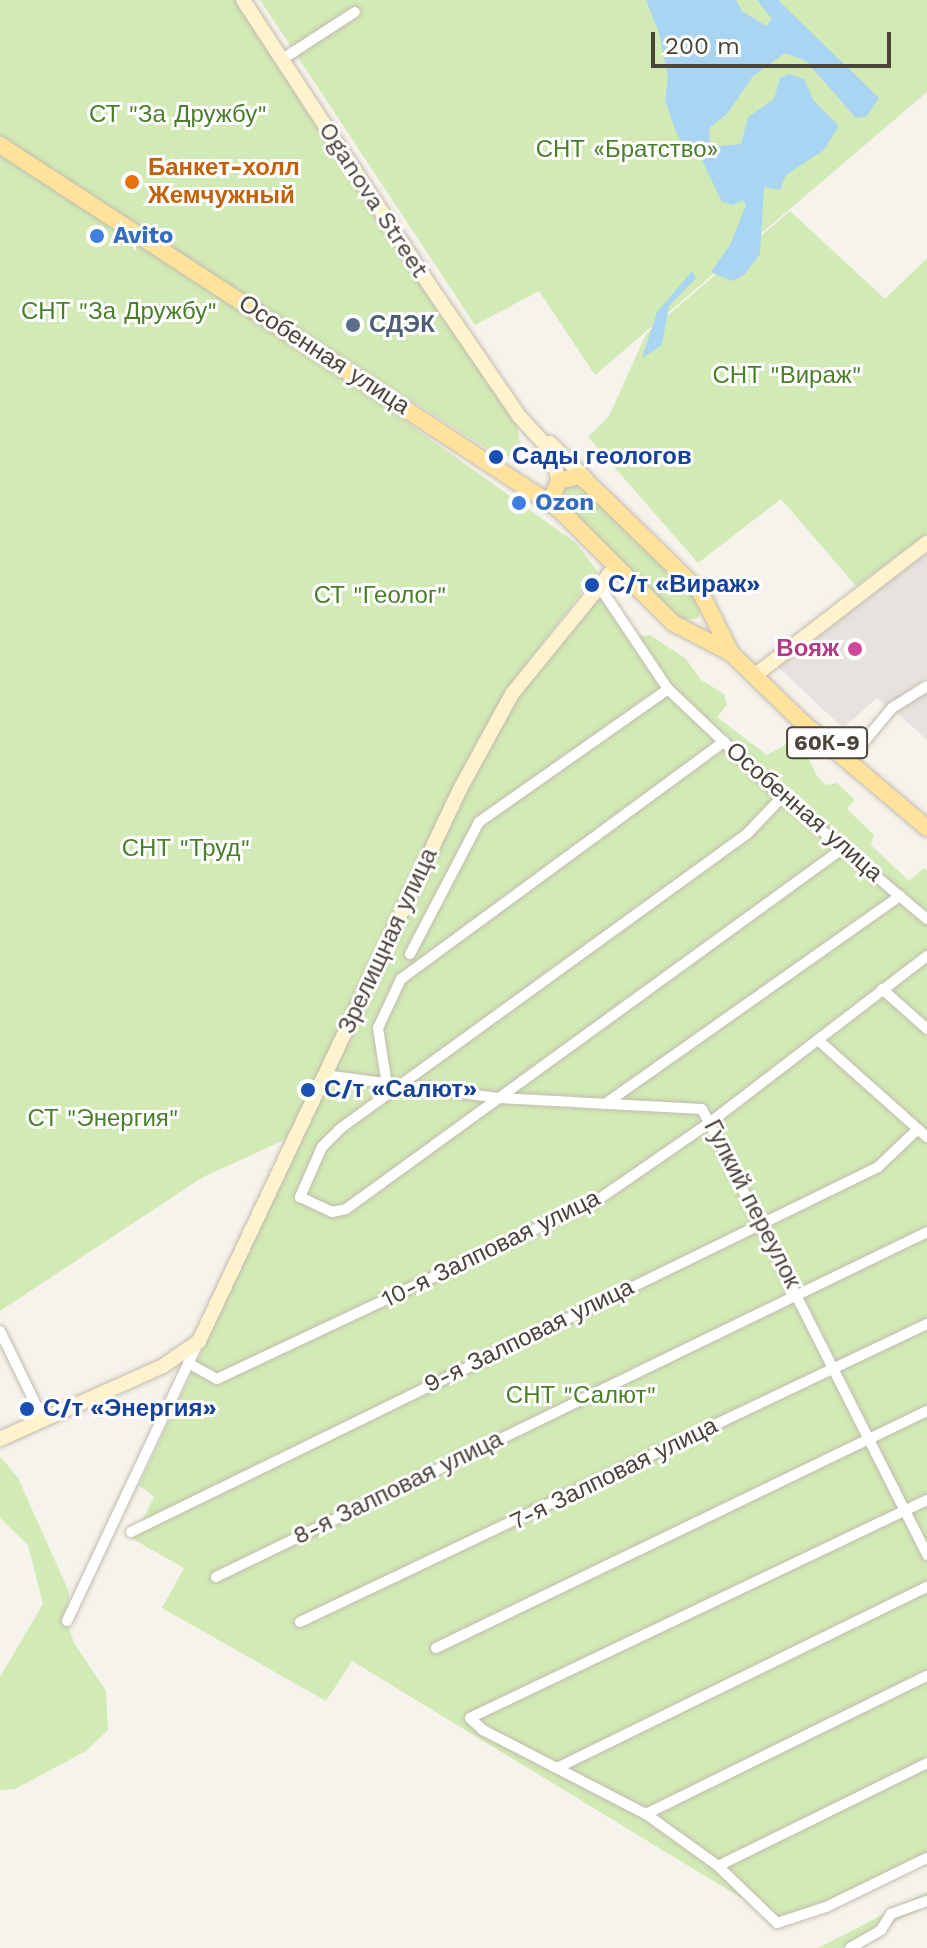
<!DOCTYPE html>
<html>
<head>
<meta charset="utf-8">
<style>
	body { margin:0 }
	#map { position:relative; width:927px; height:1948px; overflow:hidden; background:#f6f3ec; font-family:"Work Sans",sans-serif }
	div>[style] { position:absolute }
	.industrial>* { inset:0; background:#e6e2dd }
	.green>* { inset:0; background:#d2eab5 }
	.water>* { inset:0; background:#a9d4f2 }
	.roads { filter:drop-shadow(0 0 2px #c2bbae) drop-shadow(0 0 2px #c2bbae) }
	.street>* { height:10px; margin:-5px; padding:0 5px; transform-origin:5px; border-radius:5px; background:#fff }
	.secondary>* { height:14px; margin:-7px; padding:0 7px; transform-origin:7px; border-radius:7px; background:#fff3cd }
	.primary>* { height:16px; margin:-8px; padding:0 8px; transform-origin:8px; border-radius:8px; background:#ffe39c }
	.dots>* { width:22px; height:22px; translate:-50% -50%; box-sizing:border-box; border:4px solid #fff; border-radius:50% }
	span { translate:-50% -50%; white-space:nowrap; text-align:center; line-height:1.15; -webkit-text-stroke:6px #fff; paint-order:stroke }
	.shield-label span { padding:2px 6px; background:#fff; border:2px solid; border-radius:6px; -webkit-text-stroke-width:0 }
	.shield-label { font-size:22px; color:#4b4439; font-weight:700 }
	.park-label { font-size:24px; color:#4a7f2a }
	.food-label { font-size:24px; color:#c56008; font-weight:700 }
	.left { translate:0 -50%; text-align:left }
	.street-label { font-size:24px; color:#4b4439 }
	.shop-label { font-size:24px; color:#366cbe; font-weight:700 }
	.service-label { font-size:24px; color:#4e5e75; font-weight:700 }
	.transit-label { font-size:24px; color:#164399; font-weight:700 }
	.hotel-label { font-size:24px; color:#b23c85; font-weight:700 }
	.right { translate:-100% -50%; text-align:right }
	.scale { position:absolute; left:651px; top:32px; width:240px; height:36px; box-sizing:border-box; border:4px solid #4b4439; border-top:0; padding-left:10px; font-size:24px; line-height:28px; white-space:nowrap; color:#4b4439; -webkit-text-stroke:6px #fff; paint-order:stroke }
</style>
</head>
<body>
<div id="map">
	<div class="industrial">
		<div style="clip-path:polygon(927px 553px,927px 677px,886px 706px,877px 698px,843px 728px,778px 667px)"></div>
		<div style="clip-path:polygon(927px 687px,927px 740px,894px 710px)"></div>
	</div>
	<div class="green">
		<div style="clip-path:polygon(0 0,241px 0,517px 425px,520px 444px,505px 460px,0 139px)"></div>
		<div style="clip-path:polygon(260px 0,927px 0,927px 92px,595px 375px,539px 291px,475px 325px)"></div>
		<div style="clip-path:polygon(0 151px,315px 357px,576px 543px,598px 572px,515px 678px,490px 721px,289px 1138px,203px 1177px,0 1311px)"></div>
		<div style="clip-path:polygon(790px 211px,885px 299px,927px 258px,927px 533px,856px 586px,781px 499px,698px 563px,588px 437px,609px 416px,646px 334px)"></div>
		<div style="clip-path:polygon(576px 480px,697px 597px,702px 607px,698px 618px,679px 621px,559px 498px,558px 492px)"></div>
		<div style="clip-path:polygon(603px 587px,638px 636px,650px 635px,686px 659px,701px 680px,724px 694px,727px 705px,717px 717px,767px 755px,799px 737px,817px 776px,826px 785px,837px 783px,855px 800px,847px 809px,874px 835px,871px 845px,909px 881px,924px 868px,927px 871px,927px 1860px,779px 1921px,352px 1661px,326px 1701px,162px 1608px,184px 1568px,133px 1539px,154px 1497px,139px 1485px,456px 808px,521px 685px)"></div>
		<div style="clip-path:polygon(0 1456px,18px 1478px,69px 1592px,67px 1621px,74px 1643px,106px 1691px,108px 1730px,86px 1751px,15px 1789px,0 1790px,0 1677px,43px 1604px,28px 1545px,0 1518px)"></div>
		<div style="clip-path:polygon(927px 1892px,927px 1906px,841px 1948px,818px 1948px)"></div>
	</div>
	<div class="water">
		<div style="clip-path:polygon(646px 0,736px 0,742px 11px,766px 26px,772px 19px,757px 0,778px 0,879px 98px,867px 116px,856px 118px,806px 61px,785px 53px,753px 76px,727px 114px,709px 128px,710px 147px,741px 144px,748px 117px,774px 99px,780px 78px,789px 74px,804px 79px,814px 101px,839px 126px,824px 150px,786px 175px,780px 190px,764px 187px,760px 254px,743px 276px,732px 281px,711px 272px,730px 245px,746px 205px,743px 200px,733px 205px,722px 202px,700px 156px,685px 147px,676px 132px,665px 100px,668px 78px,659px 33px)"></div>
		<div style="clip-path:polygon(692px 271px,696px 278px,669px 306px,662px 345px,642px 358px,657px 312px)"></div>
	</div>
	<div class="roads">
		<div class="street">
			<div style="left:281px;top:60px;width:88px;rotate:-33deg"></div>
			<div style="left:599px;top:586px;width:124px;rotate:56.2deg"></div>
			<div style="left:668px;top:689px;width:157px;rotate:43.5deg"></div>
			<div style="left:782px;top:797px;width:189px;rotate:40.1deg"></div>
			<div style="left:848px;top:761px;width:69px;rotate:-50.3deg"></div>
			<div style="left:892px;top:708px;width:41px;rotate:-32.2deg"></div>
			<div style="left:782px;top:797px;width:51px;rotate:133.4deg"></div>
			<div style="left:747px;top:834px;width:501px;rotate:144.09deg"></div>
			<div style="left:341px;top:1128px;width:27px;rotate:135deg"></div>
			<div style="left:322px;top:1147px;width:55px;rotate:113.7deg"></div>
			<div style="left:300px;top:1197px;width:35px;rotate:25deg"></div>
			<div style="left:332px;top:1212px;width:14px;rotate:-12deg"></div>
			<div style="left:346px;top:1209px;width:613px;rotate:-35.97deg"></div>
			<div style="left:410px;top:954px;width:149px;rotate:-62.4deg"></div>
			<div style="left:479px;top:822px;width:231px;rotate:-35.1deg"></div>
			<div style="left:882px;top:989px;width:60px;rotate:41.6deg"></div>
			<div style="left:818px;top:1040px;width:146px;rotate:41.7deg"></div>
			<div style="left:324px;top:1075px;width:177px;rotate:7.5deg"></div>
			<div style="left:499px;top:1098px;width:203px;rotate:3.1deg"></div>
			<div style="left:702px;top:1109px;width:500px;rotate:63.2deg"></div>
			<div style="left:387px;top:1085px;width:58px;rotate:-99deg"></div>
			<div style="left:378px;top:1028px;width:54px;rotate:-64.9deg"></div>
			<div style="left:401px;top:979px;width:401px;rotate:-36.3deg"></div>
			<div style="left:605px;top:1104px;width:361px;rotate:-35.2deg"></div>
			<div style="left:0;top:1331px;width:98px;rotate:64deg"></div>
			<div style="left:188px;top:1363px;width:33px;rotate:29deg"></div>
			<div style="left:217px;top:1379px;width:422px;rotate:-25.2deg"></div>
			<div style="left:599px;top:1199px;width:137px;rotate:-34.6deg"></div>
			<div style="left:712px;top:1121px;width:271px;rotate:-37.5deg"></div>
			<div style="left:927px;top:1500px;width:506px;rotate:154.5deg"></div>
			<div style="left:470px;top:1718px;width:18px;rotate:43deg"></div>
			<div style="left:483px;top:1730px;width:183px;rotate:27.3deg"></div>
			<div style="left:646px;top:1814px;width:89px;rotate:35.8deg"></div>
			<div style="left:718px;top:1866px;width:82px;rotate:44deg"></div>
			<div style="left:777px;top:1923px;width:52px;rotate:-18.1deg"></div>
			<div style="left:826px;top:1907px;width:112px;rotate:-25.9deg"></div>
			<div style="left:131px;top:1532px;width:831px;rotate:-26.04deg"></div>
			<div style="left:878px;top:1167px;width:55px;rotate:-43.5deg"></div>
			<div style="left:216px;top:1577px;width:790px;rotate:-25.88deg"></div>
			<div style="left:67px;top:1621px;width:308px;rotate:-64.8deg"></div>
			<div style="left:300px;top:1622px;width:694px;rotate:-25.42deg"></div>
			<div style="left:436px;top:1648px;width:545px;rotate:-25.77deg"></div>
			<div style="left:557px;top:1768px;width:412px;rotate:-26.1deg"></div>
			<div style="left:646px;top:1814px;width:313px;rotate:-26.2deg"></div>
			<div style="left:718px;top:1866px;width:233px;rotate:-26.2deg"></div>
			<div style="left:850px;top:1948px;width:36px;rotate:-30deg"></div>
			<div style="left:881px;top:1930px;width:19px;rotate:-58deg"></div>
			<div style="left:891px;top:1914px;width:38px;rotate:-20deg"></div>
		</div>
		<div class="secondary">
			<div style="left:243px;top:0;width:338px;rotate:56.8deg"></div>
			<div style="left:428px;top:283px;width:161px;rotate:55.6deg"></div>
			<div style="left:519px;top:416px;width:47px;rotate:47.6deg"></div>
			<div style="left:551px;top:451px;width:31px;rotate:75deg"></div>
			<div style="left:550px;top:443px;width:52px;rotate:45deg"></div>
			<div style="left:754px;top:676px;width:218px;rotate:-37.6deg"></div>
			<div style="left:0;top:1439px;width:179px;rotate:-24.1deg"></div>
			<div style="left:163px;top:1366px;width:44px;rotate:-34.8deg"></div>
			<div style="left:199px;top:1341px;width:611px;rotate:-64.69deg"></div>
			<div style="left:460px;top:789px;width:108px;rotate:-61.3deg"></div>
			<div style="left:512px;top:694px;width:165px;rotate:-50.9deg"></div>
		</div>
		<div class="primary">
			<div style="left:0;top:145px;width:665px;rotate:33.09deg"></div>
			<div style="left:731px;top:653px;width:67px;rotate:-116.6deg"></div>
			<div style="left:701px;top:593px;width:133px;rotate:-135.6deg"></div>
			<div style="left:606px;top:500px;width:35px;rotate:-137deg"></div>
			<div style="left:580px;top:476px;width:22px;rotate:167deg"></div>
			<div style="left:559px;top:481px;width:15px;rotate:113deg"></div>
			<div style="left:553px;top:495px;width:15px;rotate:67deg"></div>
			<div style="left:559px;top:509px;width:161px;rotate:45deg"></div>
			<div style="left:673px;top:623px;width:65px;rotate:27.3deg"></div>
			<div style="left:731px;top:653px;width:99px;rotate:44.2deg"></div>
			<div style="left:802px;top:722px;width:164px;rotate:40.3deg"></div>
		</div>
	</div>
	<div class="dots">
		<div style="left:132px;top:182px;background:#e8710a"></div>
		<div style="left:97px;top:236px;background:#3f7fe0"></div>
		<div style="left:353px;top:325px;background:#5c6f8a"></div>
		<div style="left:496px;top:457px;background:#1a4fb4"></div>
		<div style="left:519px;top:503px;background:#3f7fe0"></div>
		<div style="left:592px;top:585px;background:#1a4fb4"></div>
		<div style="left:855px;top:649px;background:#d1479c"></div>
		<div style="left:308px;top:1090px;background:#1a4fb4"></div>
		<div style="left:27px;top:1409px;background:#1a4fb4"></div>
	</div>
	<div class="shield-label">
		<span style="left:827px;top:743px">60К-9</span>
	</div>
	<div class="park-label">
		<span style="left:178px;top:115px">СТ "За Дружбу"</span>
		<span style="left:627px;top:150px">СНТ «Братство»</span>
		<span style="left:119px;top:312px">СНТ "За Дружбу"</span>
		<span style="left:787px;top:376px">СНТ "Вираж"</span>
		<span style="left:380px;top:596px">СТ "Геолог"</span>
		<span style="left:186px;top:849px">СНТ "Труд"</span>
		<span style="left:103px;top:1119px">СТ "Энергия"</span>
		<span style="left:581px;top:1396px">СНТ "Салют"</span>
	</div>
	<div class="food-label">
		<span class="left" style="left:148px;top:182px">Банкет-холл<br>Жемчужный</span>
	</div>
	<div class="street-label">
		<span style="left:373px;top:200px;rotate:57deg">Oganova Street</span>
		<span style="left:324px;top:355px;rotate:33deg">Особенная улица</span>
		<span style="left:804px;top:812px;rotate:41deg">Особенная улица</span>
		<span style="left:388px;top:941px;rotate:-65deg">Зрелищная улица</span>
		<span style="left:752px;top:1204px;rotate:63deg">Гулкий переулок</span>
		<span style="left:491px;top:1249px;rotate:-26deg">10-я Залповая улица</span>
		<span style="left:529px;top:1336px;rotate:-26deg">9-я Залповая улица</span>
		<span style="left:614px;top:1474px;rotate:-26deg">7-я Залповая улица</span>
		<span style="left:398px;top:1488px;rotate:-26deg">8-я Залповая улица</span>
	</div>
	<div class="shop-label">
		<span class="left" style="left:113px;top:236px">Avito</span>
		<span class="left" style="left:535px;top:503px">Ozon</span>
	</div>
	<div class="service-label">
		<span class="left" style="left:369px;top:325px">СДЭК</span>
	</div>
	<div class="transit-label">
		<span class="left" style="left:512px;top:457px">Сады геологов</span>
		<span class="left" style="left:608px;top:585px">С/т «Вираж»</span>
		<span class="left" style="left:324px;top:1090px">С/т «Салют»</span>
		<span class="left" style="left:43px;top:1409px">С/т «Энергия»</span>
	</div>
	<div class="hotel-label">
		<span class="right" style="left:839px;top:649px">Вояж</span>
	</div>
	<div class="scale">200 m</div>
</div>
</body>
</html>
